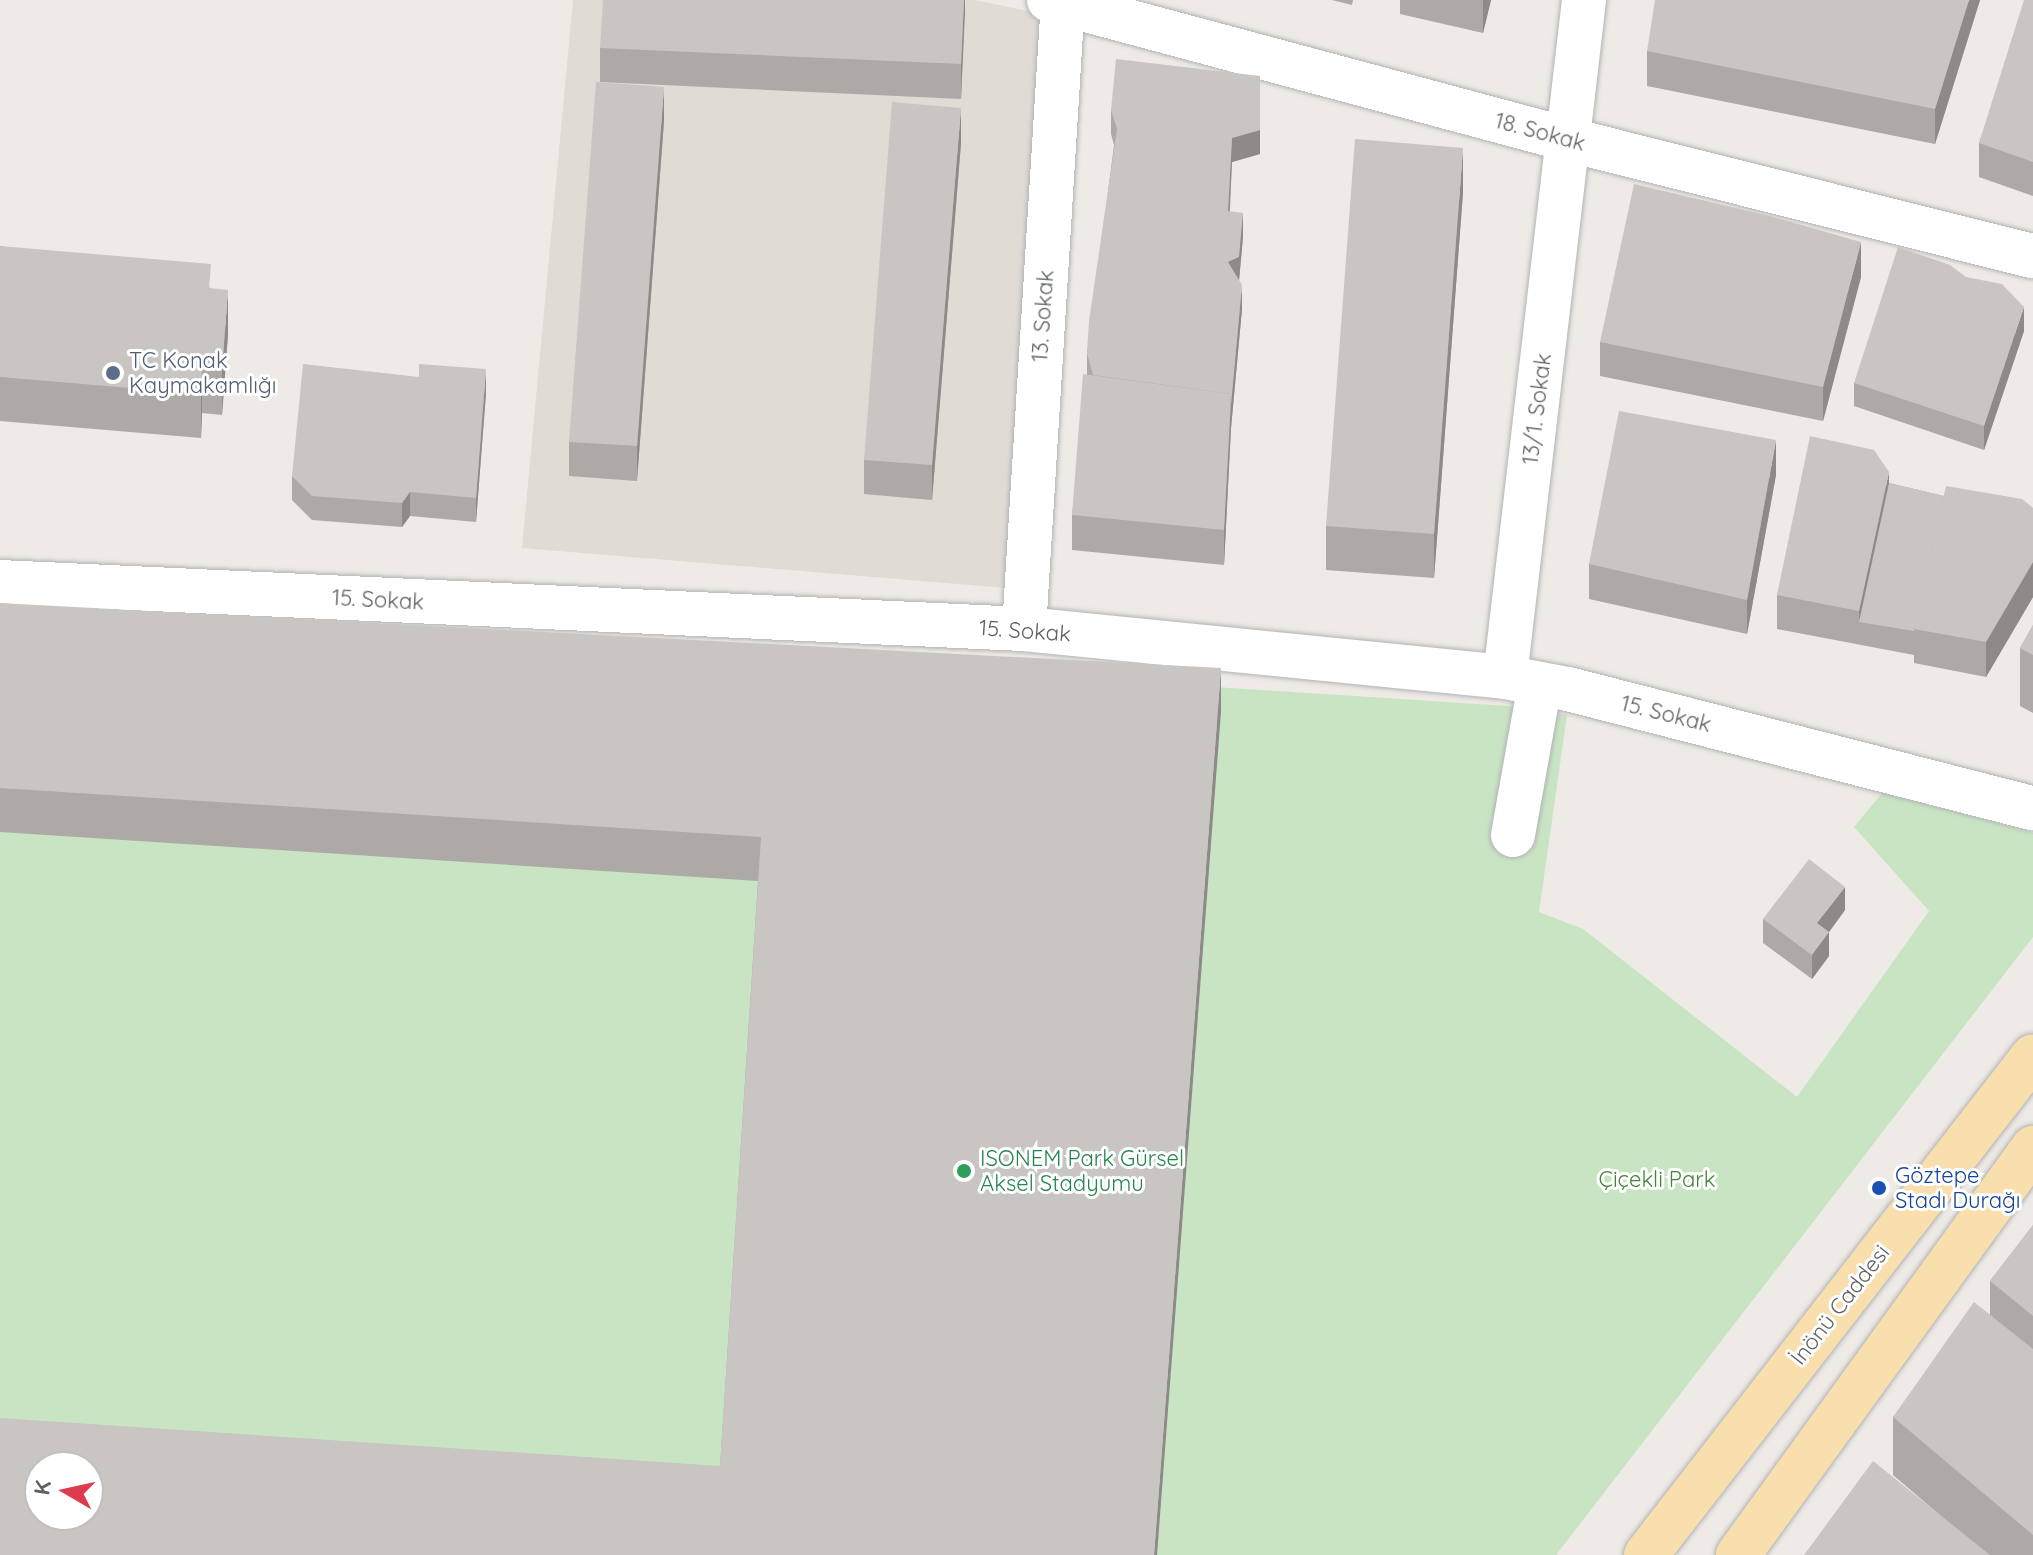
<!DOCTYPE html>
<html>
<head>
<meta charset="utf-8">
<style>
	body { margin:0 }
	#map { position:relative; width:2033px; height:1555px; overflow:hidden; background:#eeeae5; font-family:Quicksand,sans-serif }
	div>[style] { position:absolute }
	.education>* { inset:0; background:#e1dbd6 }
	.green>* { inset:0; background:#c9e4c3 }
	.roads { filter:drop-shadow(0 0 2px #b0b3b6) drop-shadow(0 0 2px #b0b3b6) }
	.minor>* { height:44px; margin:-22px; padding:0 22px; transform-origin:22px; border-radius:22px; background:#fff }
	.major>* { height:44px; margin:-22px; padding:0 22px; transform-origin:22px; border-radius:22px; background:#f9deae }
	.wall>* { inset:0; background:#ada9a7 }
	.shaded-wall>* { inset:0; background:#8d8a88 }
	.building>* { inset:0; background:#c9c5c2 }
	.dots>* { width:22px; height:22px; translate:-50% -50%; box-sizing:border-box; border:4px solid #fff; border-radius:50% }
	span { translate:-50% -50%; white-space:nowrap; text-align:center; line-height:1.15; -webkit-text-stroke:6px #fff; paint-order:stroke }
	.street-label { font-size:22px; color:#5c6164 }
	.service-label { font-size:22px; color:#4e5e75 }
	.left { translate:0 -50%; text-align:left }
	.leisure-label { font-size:22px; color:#27864d }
	.transit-label { font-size:22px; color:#164399 }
	.park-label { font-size:22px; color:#47843b }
	.north { position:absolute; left:24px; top:1451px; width:80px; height:80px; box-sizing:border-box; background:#fff; border:2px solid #bec0c1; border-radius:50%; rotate:279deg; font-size:22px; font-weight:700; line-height:32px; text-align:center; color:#5c6164 }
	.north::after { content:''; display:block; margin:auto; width:28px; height:36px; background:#dd3b4f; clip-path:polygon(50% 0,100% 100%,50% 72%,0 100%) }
</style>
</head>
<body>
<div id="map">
	<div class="education">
		<div style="clip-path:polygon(573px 0,975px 0,1042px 14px,1006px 588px,522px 548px)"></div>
	</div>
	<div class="green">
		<div style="clip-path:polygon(evenodd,0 608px,1508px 706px,1567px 715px,1539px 912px,1583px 929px,1797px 1097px,1929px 911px,1854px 827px,1883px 792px,2033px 833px,2033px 937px,1556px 1555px,0 1555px,0 608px,40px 1467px,88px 1467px,88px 1515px,40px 1515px,40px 1467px)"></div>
	</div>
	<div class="roads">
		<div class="minor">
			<div style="left:1049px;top:0;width:539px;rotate:15.04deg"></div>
			<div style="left:1570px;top:140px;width:477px;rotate:14.1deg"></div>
			<div style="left:0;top:582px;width:1025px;rotate:2.63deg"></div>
			<div style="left:1024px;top:629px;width:483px;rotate:5.7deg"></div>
			<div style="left:1505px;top:677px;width:64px;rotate:10.8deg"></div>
			<div style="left:1568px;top:689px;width:480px;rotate:14.4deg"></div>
			<div style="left:1024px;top:629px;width:630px;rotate:-86.45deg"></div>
			<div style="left:1505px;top:677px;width:682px;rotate:-83.34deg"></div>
			<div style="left:1513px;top:835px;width:153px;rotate:-79.9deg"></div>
		</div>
		<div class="major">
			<div style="left:1646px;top:1555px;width:631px;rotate:-52.2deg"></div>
			<div style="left:1738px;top:1555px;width:503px;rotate:-54.06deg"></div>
		</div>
	</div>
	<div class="wall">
		<div style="clip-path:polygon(965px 0,961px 99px,600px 82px,600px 48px)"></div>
		<div style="clip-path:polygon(1332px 0,1353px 0,1352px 5px)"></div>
		<div style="clip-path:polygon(1400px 0,1491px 0,1483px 33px,1400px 14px)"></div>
		<div style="clip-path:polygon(1980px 0,1935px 144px,1647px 86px,1647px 51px)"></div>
		<div style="clip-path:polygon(2033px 0,2033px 196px,1979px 177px,1979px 143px)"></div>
		<div style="clip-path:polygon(1260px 76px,1260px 154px,1232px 162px,1230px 211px,1243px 237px,1239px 280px,1242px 309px,1231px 428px,1224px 565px,1072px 550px,1072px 515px,1087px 375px,1087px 353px,1114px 145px,1111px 134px,1111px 110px)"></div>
		<div style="clip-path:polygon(664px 121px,637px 481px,569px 476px,569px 442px)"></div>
		<div style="clip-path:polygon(961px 143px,932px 500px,864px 494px,864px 460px)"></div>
		<div style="clip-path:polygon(1463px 192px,1434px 578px,1326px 570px,1326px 526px)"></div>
		<div style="clip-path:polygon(0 246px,211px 288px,228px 334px,222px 415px,202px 413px,201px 438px,0 421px)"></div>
		<div style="clip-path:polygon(1861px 277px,1823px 421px,1600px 376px,1600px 342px)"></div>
		<div style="clip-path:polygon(2024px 331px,1984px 450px,1854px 406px,1854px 383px)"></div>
		<div style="clip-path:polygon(486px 393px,476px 522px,410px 516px,402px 527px,312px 520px,292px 500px,292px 476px)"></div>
		<div style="clip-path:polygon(1776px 475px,1747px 634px,1589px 599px,1589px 564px)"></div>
		<div style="clip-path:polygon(1889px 483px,1944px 496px,2033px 508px,2033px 597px,1986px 677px,1914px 663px,1914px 655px,1777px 629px,1777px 595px)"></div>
		<div style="clip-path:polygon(0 603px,1221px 712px,720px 1466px,758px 881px,0 832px)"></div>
		<div style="clip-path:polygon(2033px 625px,2033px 713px,2020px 706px,2020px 648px)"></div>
		<div style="clip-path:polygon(1845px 910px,1829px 932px,1829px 956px,1812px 979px,1763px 943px,1763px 919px)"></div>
		<div style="clip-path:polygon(2033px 1225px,2033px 1555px,1804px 1555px,1941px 1516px,1893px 1475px,1893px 1417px,1990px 1315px,1990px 1281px)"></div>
	</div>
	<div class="shaded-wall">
		<div style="clip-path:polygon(964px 0,965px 0,965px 13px,961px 99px,961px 64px)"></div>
		<div style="clip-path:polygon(1483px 0,1491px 0,1483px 33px)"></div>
		<div style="clip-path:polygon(1969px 0,1980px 0,1935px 144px,1935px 109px)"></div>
		<div style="clip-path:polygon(664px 87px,664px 121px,637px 481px,637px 446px)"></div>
		<div style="clip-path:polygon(961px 108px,961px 143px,932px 500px,932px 465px)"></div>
		<div style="clip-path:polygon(1260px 130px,1260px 154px,1232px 162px,1228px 235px,1228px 211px,1232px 138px)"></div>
		<div style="clip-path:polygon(1463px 148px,1463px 192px,1434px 578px,1434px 534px)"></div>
		<div style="clip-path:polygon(1243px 213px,1243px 237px,1239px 281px,1228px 262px)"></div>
		<div style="clip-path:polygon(1861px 242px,1861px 277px,1823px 421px,1823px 387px)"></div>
		<div style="clip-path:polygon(1242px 285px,1242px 309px,1231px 428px,1224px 565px,1224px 530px,1231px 404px)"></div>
		<div style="clip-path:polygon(228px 290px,228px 334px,222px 415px,222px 371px)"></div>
		<div style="clip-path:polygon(2024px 307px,2024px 331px,1984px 450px,1984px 426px)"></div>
		<div style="clip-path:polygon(202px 369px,202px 413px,201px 438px,201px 394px)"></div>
		<div style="clip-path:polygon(486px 369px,486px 393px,476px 522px,476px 498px)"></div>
		<div style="clip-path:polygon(1776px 440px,1776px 475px,1747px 634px,1747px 600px)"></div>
		<div style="clip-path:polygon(1889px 472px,1889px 507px,1859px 622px,1859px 611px)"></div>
		<div style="clip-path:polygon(410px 492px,410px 516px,402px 527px,402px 503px)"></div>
		<div style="clip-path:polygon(2033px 562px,2033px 597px,1986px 677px,1986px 642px)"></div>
		<div style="clip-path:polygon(1221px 668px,1221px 712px,1157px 1555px,1154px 1555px)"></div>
		<div style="clip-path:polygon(1845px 887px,1845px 910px,1829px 932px,1829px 956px,1812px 979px,1812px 955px,1817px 923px)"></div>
	</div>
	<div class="building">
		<div style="clip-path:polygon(603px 0,964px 0,961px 64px,600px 48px)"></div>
		<div style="clip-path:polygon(1655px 0,1969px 0,1935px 109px,1647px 51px)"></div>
		<div style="clip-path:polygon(2024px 0,2033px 0,2033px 162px,1979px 143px)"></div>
		<div style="clip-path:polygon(1116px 59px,1260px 76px,1260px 130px,1232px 138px,1228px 211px,1243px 213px,1239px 257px,1228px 262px,1242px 285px,1231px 404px,1231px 394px,1093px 375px,1087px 353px,1089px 321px,1117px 129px,1111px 110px)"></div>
		<div style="clip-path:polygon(596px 82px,664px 87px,637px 446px,569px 442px)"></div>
		<div style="clip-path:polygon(892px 102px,961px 108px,932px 465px,864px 460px)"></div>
		<div style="clip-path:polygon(1355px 139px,1463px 148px,1434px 534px,1326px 526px)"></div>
		<div style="clip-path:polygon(1634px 184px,1770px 216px,1861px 242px,1823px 387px,1600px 342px)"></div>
		<div style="clip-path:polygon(0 246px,211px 264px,209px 288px,228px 290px,222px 371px,202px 369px,201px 394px,0 377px)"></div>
		<div style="clip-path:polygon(1898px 247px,1950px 265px,1966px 277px,2002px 284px,2024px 307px,1984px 426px,1854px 383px)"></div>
		<div style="clip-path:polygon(303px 364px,419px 377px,419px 364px,486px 369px,476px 498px,410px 492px,402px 503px,312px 496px,292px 476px)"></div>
		<div style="clip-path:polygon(1083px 374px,1231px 394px,1224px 530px,1072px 515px)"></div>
		<div style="clip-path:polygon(1619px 411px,1776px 440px,1747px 600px,1589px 564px)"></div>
		<div style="clip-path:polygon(1810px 436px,1874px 450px,1889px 472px,1859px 611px,1777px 595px)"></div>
		<div style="clip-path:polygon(1889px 483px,1944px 496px,1914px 631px,1859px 622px)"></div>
		<div style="clip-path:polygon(1946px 486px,2022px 499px,2033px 508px,2033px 562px,1986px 642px,1914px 629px)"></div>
		<div style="clip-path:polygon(evenodd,0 603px,1221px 668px,1154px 1555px,0 1555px,0 1418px,720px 1466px,761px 837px,0 788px,0 603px,40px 1467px,88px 1467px,88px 1515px,40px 1515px,40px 1467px)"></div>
		<div style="clip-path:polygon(2033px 625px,2033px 655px,2020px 648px)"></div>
		<div style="clip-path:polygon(1809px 859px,1845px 887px,1817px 923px,1829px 932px,1812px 955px,1763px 919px)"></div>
		<div style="clip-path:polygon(2033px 1225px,2033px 1316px,1990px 1281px)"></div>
		<div style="clip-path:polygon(1974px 1302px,2033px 1349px,2033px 1535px,1893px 1417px)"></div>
		<div style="clip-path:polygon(1873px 1461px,1990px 1555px,1804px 1555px)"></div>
	</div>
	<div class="dots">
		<div style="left:113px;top:373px;background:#5c6f8a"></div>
		<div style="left:964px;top:1171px;background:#2e9e5b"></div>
		<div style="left:1879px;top:1188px;background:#1a4fb4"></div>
	</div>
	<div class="street-label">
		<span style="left:1540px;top:132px;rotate:15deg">18. Sokak</span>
		<span style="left:1043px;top:316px;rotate:-86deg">13. Sokak</span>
		<span style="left:1537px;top:409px;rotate:-83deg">13/1. Sokak</span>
		<span style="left:378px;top:600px;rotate:3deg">15. Sokak</span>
		<span style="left:1025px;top:631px;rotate:4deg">15. Sokak</span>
		<span style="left:1666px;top:714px;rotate:14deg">15. Sokak</span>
		<span style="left:1840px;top:1305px;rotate:-52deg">İnönü Caddesi</span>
	</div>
	<div class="service-label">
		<span class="left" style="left:129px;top:373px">TC Konak<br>Kaymakamlığı</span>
	</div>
	<div class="leisure-label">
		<span class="left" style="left:980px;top:1171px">ISONEM Park Gürsel<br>Aksel Stadyumu</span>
	</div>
	<div class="transit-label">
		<span class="left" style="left:1895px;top:1188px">Göztepe<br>Stadı Durağı</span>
	</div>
	<div class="park-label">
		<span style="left:1657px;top:1180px">Çiçekli Park</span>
	</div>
	<div class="north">K</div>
</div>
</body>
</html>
